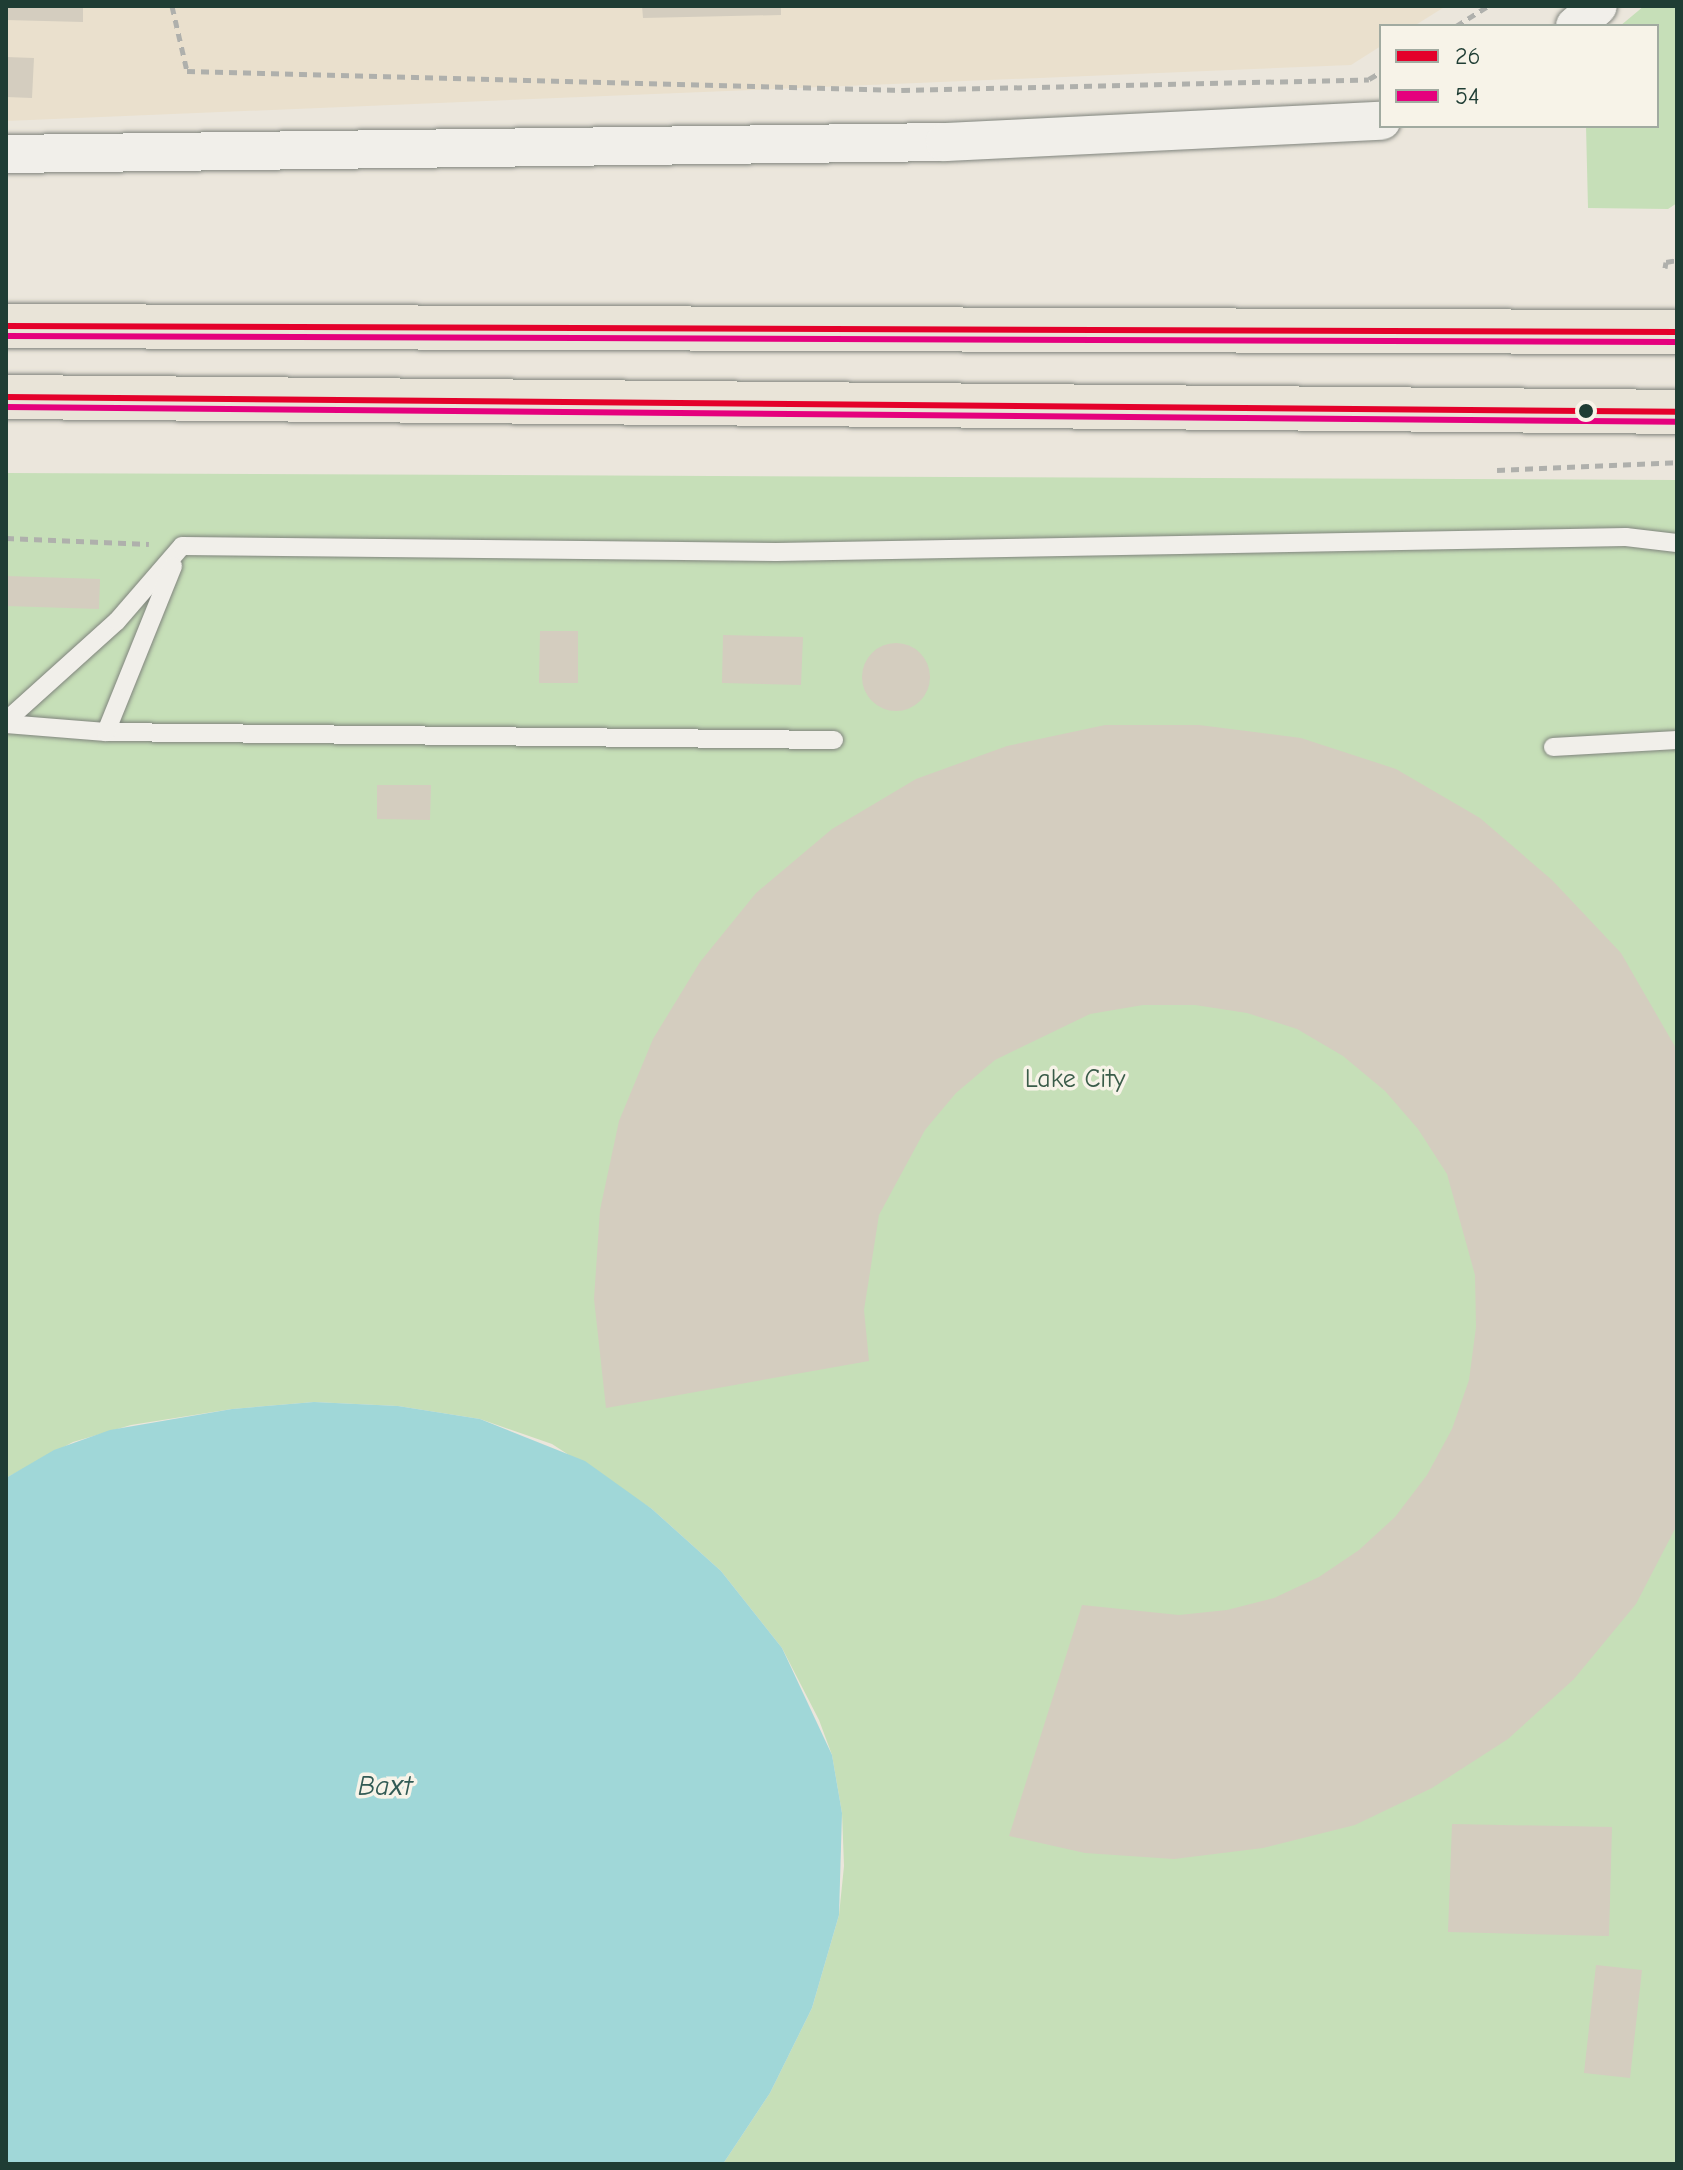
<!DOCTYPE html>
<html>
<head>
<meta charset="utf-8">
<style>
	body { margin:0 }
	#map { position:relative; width:1683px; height:2170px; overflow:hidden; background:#ebe6dc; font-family:"Comic Neue",sans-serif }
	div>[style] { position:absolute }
	.built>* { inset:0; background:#eae0cd }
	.green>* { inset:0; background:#c6dfb8 }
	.water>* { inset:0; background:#a0d7d8 }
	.building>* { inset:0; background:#d4cdbf }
	.round { border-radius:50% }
	.path>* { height:5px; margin-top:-2.5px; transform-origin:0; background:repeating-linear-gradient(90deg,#afb0ac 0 8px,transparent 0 14px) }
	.roads { filter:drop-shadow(0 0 2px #80847d) drop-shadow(0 0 2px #80847d) }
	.lane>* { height:18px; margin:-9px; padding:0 9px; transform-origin:9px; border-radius:9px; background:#f1efea }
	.street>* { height:38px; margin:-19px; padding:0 19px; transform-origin:19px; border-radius:19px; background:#f1efea }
	.highway>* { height:44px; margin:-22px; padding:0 22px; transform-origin:22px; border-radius:22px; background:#e9e4d8 }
	.bus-1>* { height:6px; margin:-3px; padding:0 3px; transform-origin:3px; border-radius:3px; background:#e4002b }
	.bus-2>* { height:6px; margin:-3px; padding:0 3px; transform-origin:3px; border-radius:3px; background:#e5007d }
	.dots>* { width:22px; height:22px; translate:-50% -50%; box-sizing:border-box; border:4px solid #f7f3e8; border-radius:50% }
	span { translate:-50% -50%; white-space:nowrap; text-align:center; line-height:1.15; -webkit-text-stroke:7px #f7f3e8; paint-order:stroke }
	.park-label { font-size:26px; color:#3a5c49 }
	.water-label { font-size:28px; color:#325b55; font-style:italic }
	.frame { position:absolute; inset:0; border:8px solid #1f3d34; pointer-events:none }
	.legend { position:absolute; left:1379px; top:24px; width:280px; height:104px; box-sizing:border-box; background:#f7f3e8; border:2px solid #a1aaa0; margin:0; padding:10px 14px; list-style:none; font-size:24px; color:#1f3d34 }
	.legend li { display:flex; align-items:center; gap:16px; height:40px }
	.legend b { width:40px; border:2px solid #a1aaa0 }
</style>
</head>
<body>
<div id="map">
	<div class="built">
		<div style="clip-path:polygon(6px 6px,1446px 6px,1414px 26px,1381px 26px,1381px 46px,1351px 65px,6px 121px)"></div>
	</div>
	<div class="green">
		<div style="clip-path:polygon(1644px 6px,1677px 6px,1677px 203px,1668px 209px,1588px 208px,1586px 126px,1657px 126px,1657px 26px,1620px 26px)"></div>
		<div style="clip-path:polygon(6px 473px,1677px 480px,1677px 2164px,723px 2164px,770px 2093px,812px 2008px,839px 1915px,844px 1866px,842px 1813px,832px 1755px,819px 1720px,782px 1648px,721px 1571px,652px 1509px,552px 1444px,480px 1419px,398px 1406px,314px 1402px,232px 1409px,131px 1425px,73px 1442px,6px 1478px)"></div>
	</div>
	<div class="water">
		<div style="clip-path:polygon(314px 1402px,398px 1406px,480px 1419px,585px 1461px,652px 1509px,721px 1571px,782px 1648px,832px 1755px,842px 1813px,839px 1915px,812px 2008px,770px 2093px,723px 2164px,6px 2164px,6px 1478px,54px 1450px,110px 1430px,232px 1409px)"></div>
	</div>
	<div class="building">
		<div style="clip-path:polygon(6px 6px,83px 6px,83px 22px,6px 20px)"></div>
		<div style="clip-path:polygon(642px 6px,781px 6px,781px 15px,643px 18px)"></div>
		<div style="clip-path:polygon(6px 57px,34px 58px,32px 98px,6px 97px)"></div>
		<div style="clip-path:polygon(6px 576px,100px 579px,99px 609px,6px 606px)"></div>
		<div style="clip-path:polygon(540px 631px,578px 631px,578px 683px,539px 683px)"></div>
		<div style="clip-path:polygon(723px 635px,803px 637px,801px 685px,722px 683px)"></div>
		<div class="round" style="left:862px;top:643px;width:68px;height:68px"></div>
		<div style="clip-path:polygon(1105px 725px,1199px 725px,1301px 738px,1396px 769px,1480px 818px,1552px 880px,1621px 953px,1677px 1050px,1677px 1525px,1636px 1604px,1574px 1679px,1508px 1739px,1432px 1788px,1355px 1825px,1263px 1848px,1174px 1859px,1085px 1853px,1009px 1836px,1082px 1605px,1179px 1615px,1227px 1610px,1274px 1598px,1319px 1577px,1359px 1550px,1395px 1517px,1427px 1475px,1452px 1429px,1469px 1380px,1476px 1327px,1475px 1275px,1447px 1174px,1418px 1129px,1385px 1091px,1343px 1056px,1297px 1029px,1247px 1013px,1195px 1005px,1143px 1005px,1090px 1014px,995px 1060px,956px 1093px,925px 1130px,879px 1215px,864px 1310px,869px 1361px,606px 1408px,594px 1299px,600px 1210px,619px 1121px,653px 1039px,700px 962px,756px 893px,832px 829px,916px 779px,1007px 746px)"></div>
		<div style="clip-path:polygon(377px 785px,431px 785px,430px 820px,377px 819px)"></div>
		<div style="clip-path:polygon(1452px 1824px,1612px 1827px,1609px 1936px,1448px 1932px)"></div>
		<div style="clip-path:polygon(1596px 1965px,1642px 1970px,1630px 2078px,1584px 2073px)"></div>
	</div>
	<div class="path">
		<div style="left:172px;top:6px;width:67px;rotate:77deg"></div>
		<div style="left:187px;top:71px;width:715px;rotate:1.52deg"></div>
		<div style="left:902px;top:90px;width:467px;rotate:-1.3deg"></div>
		<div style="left:1369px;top:79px;width:14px;rotate:-30deg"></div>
		<div style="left:1456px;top:26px;width:38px;rotate:-32deg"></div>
		<div style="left:1665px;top:268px;width:6px;rotate:-81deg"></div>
		<div style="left:1666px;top:262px;width:11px;rotate:-10deg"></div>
		<div style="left:1497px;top:470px;width:180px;rotate:-2.5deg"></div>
		<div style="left:6px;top:538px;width:143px;rotate:2.4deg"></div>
	</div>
	<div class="roads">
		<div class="lane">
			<div style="left:6px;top:721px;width:149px;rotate:-42deg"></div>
			<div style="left:117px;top:621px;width:99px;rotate:-49.1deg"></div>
			<div style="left:182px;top:546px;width:594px;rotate:0.58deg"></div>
			<div style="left:776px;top:552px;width:850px;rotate:-1.01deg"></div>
			<div style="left:1626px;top:537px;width:51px;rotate:6.7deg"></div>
			<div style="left:6px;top:724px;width:100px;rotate:4.6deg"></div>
			<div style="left:106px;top:732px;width:728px;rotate:0.63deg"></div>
			<div style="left:106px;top:732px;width:179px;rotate:-68deg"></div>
			<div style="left:1553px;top:747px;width:124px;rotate:-3.2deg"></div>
		</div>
		<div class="street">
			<div style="left:1575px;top:26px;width:30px;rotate:-41deg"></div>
			<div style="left:6px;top:154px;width:939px;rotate:-0.73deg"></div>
			<div style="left:945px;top:142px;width:437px;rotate:-2.8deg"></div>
		</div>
		<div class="highway">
			<div style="left:6px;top:326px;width:1671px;rotate:0.21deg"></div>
			<div style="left:6px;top:397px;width:1671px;rotate:0.51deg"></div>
		</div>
	</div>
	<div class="bus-1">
		<div style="left:6px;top:326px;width:1671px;rotate:0.21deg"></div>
		<div style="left:6px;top:397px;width:1671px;rotate:0.51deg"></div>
	</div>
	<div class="bus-2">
		<div style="left:6px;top:336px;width:1671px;rotate:0.21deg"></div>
		<div style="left:6px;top:407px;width:1671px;rotate:0.51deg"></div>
	</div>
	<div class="dots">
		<div style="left:1586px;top:411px;background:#1f3d34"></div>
	</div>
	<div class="park-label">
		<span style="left:1075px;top:1080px">Lake City</span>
	</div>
	<div class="water-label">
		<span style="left:385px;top:1786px">Baхt</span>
	</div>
	<div class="frame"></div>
	<ul class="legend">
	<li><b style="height:10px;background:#e4002b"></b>26</li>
	<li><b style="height:10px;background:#e5007d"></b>54</li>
	</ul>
</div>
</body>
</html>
